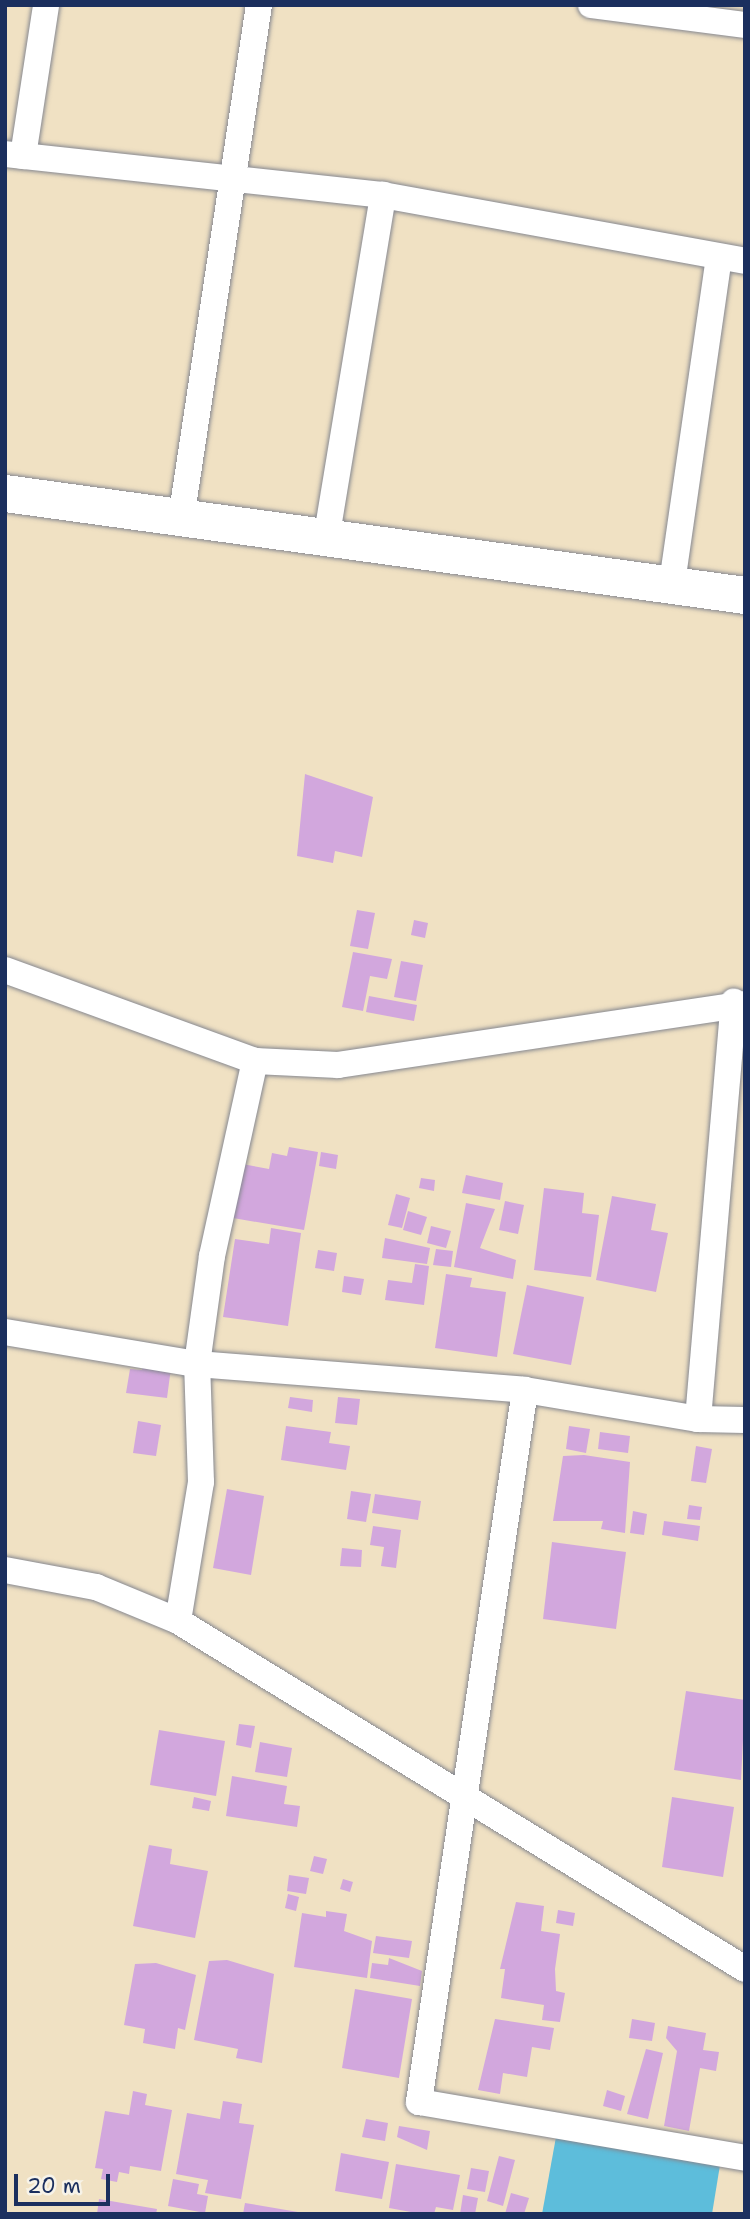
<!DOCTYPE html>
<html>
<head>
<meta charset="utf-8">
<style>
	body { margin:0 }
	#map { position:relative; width:750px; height:2219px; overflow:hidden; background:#f0e1c3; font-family:"Shantell Sans",sans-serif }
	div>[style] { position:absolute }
	.water>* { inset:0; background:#5dbddb }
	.building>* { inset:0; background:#d2a7dd }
	.roads { filter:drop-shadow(0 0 2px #868890) drop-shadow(0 0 2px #868890) }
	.street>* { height:26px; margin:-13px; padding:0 13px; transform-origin:13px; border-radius:13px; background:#fff }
	.secondary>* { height:37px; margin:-18.5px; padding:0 18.5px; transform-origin:18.5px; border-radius:18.5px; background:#fff }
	span { translate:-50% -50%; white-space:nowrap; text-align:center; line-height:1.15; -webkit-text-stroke:5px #f7f3e8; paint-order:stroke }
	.frame { position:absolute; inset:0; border:7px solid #1b2f5e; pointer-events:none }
	.scale { position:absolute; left:14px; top:2174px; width:96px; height:32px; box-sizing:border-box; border:4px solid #1b2f5e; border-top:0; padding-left:9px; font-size:21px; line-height:24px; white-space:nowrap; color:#1b2f5e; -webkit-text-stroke:5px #f7f3e8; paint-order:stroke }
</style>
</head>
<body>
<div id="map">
	<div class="water">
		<div style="clip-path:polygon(556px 2137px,720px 2165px,712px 2214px,542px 2214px)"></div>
	</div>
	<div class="building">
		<div style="clip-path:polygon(305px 774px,373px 797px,362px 857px,335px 851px,333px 863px,297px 856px)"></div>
		<div style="clip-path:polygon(357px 910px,375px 913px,368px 949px,350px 946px)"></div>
		<div style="clip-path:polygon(414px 920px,428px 923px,425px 938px,411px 935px)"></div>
		<div style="clip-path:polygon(353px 952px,392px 959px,387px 979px,370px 976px,363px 1011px,342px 1007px)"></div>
		<div style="clip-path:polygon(401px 961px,423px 965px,416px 1001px,394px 997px)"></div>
		<div style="clip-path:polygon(369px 996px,417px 1005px,414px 1021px,366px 1012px)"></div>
		<div style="clip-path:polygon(289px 1147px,318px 1152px,304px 1230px,233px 1218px,242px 1164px,269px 1169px,272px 1153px,287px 1156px)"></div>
		<div style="clip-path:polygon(321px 1152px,338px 1155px,336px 1169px,319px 1166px)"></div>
		<div style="clip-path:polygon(466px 1175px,503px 1183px,500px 1200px,462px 1193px)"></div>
		<div style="clip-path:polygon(421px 1178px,435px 1180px,434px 1191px,419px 1188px)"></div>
		<div style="clip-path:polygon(544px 1188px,584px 1193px,582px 1213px,599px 1215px,591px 1277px,534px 1270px)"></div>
		<div style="clip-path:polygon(396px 1194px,410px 1198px,402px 1228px,388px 1225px)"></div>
		<div style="clip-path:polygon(612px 1196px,656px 1204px,651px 1230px,668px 1233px,656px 1292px,596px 1280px)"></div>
		<div style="clip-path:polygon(505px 1201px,524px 1205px,518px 1234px,499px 1230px)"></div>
		<div style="clip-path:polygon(466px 1203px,495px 1209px,480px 1248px,516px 1260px,513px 1279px,454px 1267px)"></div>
		<div style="clip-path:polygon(408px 1211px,427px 1217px,421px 1235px,403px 1230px)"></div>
		<div style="clip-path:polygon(431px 1226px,451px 1231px,446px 1248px,427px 1243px)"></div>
		<div style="clip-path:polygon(271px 1228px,301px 1233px,288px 1326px,223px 1317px,235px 1239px,269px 1244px)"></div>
		<div style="clip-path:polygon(385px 1238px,430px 1248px,427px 1264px,382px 1258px)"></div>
		<div style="clip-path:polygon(436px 1249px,453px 1251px,451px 1267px,433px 1265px)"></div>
		<div style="clip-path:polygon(318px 1250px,337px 1253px,334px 1271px,315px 1268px)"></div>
		<div style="clip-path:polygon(415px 1264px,429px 1266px,424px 1305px,385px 1300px,388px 1280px,412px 1283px)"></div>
		<div style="clip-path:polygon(446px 1274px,472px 1278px,470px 1287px,506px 1292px,497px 1357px,435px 1348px)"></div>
		<div style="clip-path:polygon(344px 1276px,364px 1279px,361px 1295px,342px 1292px)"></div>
		<div style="clip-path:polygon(527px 1285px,584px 1297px,571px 1365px,513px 1354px)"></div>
		<div style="clip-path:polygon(143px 1365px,171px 1368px,167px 1398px,126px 1393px,130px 1369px,142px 1370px)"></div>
		<div style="clip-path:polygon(290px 1397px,313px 1400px,312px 1412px,288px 1408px)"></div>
		<div style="clip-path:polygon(338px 1397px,360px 1399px,357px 1425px,335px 1423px)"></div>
		<div style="clip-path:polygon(138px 1421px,161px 1425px,156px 1456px,133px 1453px)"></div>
		<div style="clip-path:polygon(286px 1426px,331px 1432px,329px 1443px,350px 1446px,346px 1470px,281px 1460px)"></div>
		<div style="clip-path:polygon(569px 1426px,590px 1429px,586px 1453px,566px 1449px)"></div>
		<div style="clip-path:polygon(600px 1432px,630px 1436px,628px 1453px,598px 1449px)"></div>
		<div style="clip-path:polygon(696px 1446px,712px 1449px,706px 1483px,691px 1481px)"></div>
		<div style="clip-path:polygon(584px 1455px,630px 1462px,625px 1533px,601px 1529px,603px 1521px,553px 1521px,563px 1456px)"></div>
		<div style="clip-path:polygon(227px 1489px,264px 1496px,251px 1575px,213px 1568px)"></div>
		<div style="clip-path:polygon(351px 1491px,371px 1494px,366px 1522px,347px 1519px)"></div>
		<div style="clip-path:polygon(375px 1494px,421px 1501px,418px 1520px,372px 1513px)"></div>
		<div style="clip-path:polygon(689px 1505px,702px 1507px,700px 1520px,687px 1519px)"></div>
		<div style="clip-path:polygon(633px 1511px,647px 1514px,644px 1535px,630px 1533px)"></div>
		<div style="clip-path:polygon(664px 1521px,700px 1526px,698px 1541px,662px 1535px)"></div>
		<div style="clip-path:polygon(373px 1526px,401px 1530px,396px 1568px,381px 1566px,384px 1547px,370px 1545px)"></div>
		<div style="clip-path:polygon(552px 1542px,626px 1552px,616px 1629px,543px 1619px)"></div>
		<div style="clip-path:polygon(342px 1548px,362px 1550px,361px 1567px,340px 1566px)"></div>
		<div style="clip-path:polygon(686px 1691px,745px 1700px,741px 1780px,674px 1770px)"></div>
		<div style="clip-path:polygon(239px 1724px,255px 1726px,251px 1748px,236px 1745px)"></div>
		<div style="clip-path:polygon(159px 1730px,225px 1741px,216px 1796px,150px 1785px)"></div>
		<div style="clip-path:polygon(260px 1742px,292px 1748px,287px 1777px,255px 1772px)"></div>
		<div style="clip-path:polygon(232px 1776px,287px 1786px,284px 1804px,300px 1806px,297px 1827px,226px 1816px)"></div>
		<div style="clip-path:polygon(194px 1797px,211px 1801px,209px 1811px,192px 1808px)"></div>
		<div style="clip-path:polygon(672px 1797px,734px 1807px,723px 1877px,662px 1867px)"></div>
		<div style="clip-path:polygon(149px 1845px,172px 1849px,170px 1864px,208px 1871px,195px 1938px,133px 1926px)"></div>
		<div style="clip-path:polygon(314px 1856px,327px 1859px,323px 1874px,310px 1871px)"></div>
		<div style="clip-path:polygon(289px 1875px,309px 1878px,306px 1894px,287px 1891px)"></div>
		<div style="clip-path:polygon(343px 1879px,353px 1882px,350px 1892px,340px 1889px)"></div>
		<div style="clip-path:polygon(288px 1894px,299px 1897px,296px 1911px,285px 1908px)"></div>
		<div style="clip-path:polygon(516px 1902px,544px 1906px,541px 1931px,560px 1934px,555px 1969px,556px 1991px,565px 1993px,560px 2022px,542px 2020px,544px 2005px,501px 1998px,505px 1969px,500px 1969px)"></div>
		<div style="clip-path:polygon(558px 1910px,575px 1913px,573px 1926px,556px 1923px)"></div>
		<div style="clip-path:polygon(326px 1911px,347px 1914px,344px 1931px,372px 1941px,367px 1978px,294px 1967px,302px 1913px,326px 1917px)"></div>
		<div style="clip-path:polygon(376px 1936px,412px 1941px,409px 1958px,373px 1953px)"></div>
		<div style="clip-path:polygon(389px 1958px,422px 1971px,420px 1986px,370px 1978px,372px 1963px,388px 1965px)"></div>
		<div style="clip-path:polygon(227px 1960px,274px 1974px,262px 2063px,236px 2058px,238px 2049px,194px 2040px,209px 1961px)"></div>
		<div style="clip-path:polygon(156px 1963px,196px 1975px,185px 2030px,178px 2028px,175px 2049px,143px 2043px,145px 2029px,124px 2025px,135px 1964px)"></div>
		<div style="clip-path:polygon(355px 1989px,412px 1999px,399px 2078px,342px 2068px)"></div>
		<div style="clip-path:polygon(495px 2019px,554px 2028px,550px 2050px,532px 2047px,527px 2077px,503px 2073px,500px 2094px,478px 2090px)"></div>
		<div style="clip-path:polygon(632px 2019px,655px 2023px,652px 2041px,629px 2038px)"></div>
		<div style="clip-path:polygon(668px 2026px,706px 2033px,703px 2050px,719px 2052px,716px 2071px,700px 2068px,689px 2131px,664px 2126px,677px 2051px,666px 2038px)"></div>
		<div style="clip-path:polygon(646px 2049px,663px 2053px,648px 2119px,627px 2114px)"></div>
		<div style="clip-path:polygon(607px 2090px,625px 2096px,621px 2111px,603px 2106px)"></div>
		<div style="clip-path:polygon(133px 2091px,147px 2094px,145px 2105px,172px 2110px,161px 2171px,130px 2166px,129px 2174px,119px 2172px,117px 2182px,101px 2179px,103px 2169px,95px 2168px,105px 2111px,129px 2115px)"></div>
		<div style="clip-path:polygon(223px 2101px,242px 2104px,239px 2123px,254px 2125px,241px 2199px,205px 2193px,208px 2180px,176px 2174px,187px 2113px,220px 2119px)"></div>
		<div style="clip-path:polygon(366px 2119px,388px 2123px,385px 2141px,362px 2137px)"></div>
		<div style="clip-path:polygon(399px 2126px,430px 2131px,427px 2150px,397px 2137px)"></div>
		<div style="clip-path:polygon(341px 2153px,389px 2162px,382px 2199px,335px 2191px)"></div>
		<div style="clip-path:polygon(499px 2156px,515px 2160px,503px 2206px,487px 2201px)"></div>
		<div style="clip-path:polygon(396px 2164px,460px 2175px,453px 2210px,436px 2207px,434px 2214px,422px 2214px,389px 2208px)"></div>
		<div style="clip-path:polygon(471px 2168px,489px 2171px,485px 2192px,467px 2189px)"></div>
		<div style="clip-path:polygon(173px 2179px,199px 2184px,197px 2194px,208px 2196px,205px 2213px,168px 2206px)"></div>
		<div style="clip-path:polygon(511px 2193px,529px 2198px,524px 2214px,505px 2214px)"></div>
		<div style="clip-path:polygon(463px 2195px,478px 2198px,475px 2214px,460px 2214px)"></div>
		<div style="clip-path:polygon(99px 2199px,157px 2209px,156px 2214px,97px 2214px)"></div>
		<div style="clip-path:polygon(245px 2203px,298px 2212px,298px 2214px,243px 2214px)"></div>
	</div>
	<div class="roads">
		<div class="street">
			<div style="left:591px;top:5px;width:155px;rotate:7.4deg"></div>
			<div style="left:5px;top:154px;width:380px;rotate:6.2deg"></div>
			<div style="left:383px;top:195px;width:368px;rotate:10.3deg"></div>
			<div style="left:23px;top:156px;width:153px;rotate:-81.3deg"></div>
			<div style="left:181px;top:519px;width:520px;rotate:-81.37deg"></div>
			<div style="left:327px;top:534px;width:344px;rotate:-80.6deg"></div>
			<div style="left:672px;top:583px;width:329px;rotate:-81.8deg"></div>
			<div style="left:5px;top:970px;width:266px;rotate:20deg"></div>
			<div style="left:255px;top:1061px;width:83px;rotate:2.8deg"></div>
			<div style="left:338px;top:1065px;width:412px;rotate:-8.5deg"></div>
			<div style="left:5px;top:1332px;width:195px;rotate:9.5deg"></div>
			<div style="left:197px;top:1364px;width:329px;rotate:4.5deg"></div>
			<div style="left:525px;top:1390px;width:175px;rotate:9.5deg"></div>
			<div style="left:698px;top:1419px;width:47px;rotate:1.2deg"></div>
			<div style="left:525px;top:1390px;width:720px;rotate:98.47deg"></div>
			<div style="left:419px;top:2102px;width:331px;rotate:9.7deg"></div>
			<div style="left:698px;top:1419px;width:419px;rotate:-85.1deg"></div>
			<div style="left:5px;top:1570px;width:93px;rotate:10.6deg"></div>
			<div style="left:96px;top:1587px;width:89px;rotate:22.5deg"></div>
			<div style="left:178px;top:1621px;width:665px;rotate:31.54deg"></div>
			<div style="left:178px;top:1621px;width:141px;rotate:-80.6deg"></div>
			<div style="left:201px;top:1482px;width:118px;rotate:-91.9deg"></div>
			<div style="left:197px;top:1364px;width:109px;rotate:-82.1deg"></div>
			<div style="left:212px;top:1256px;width:200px;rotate:-77.6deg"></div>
		</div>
		<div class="secondary">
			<div style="left:5px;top:493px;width:747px;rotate:7.85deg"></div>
		</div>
	</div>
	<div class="frame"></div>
	<div class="scale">20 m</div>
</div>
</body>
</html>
